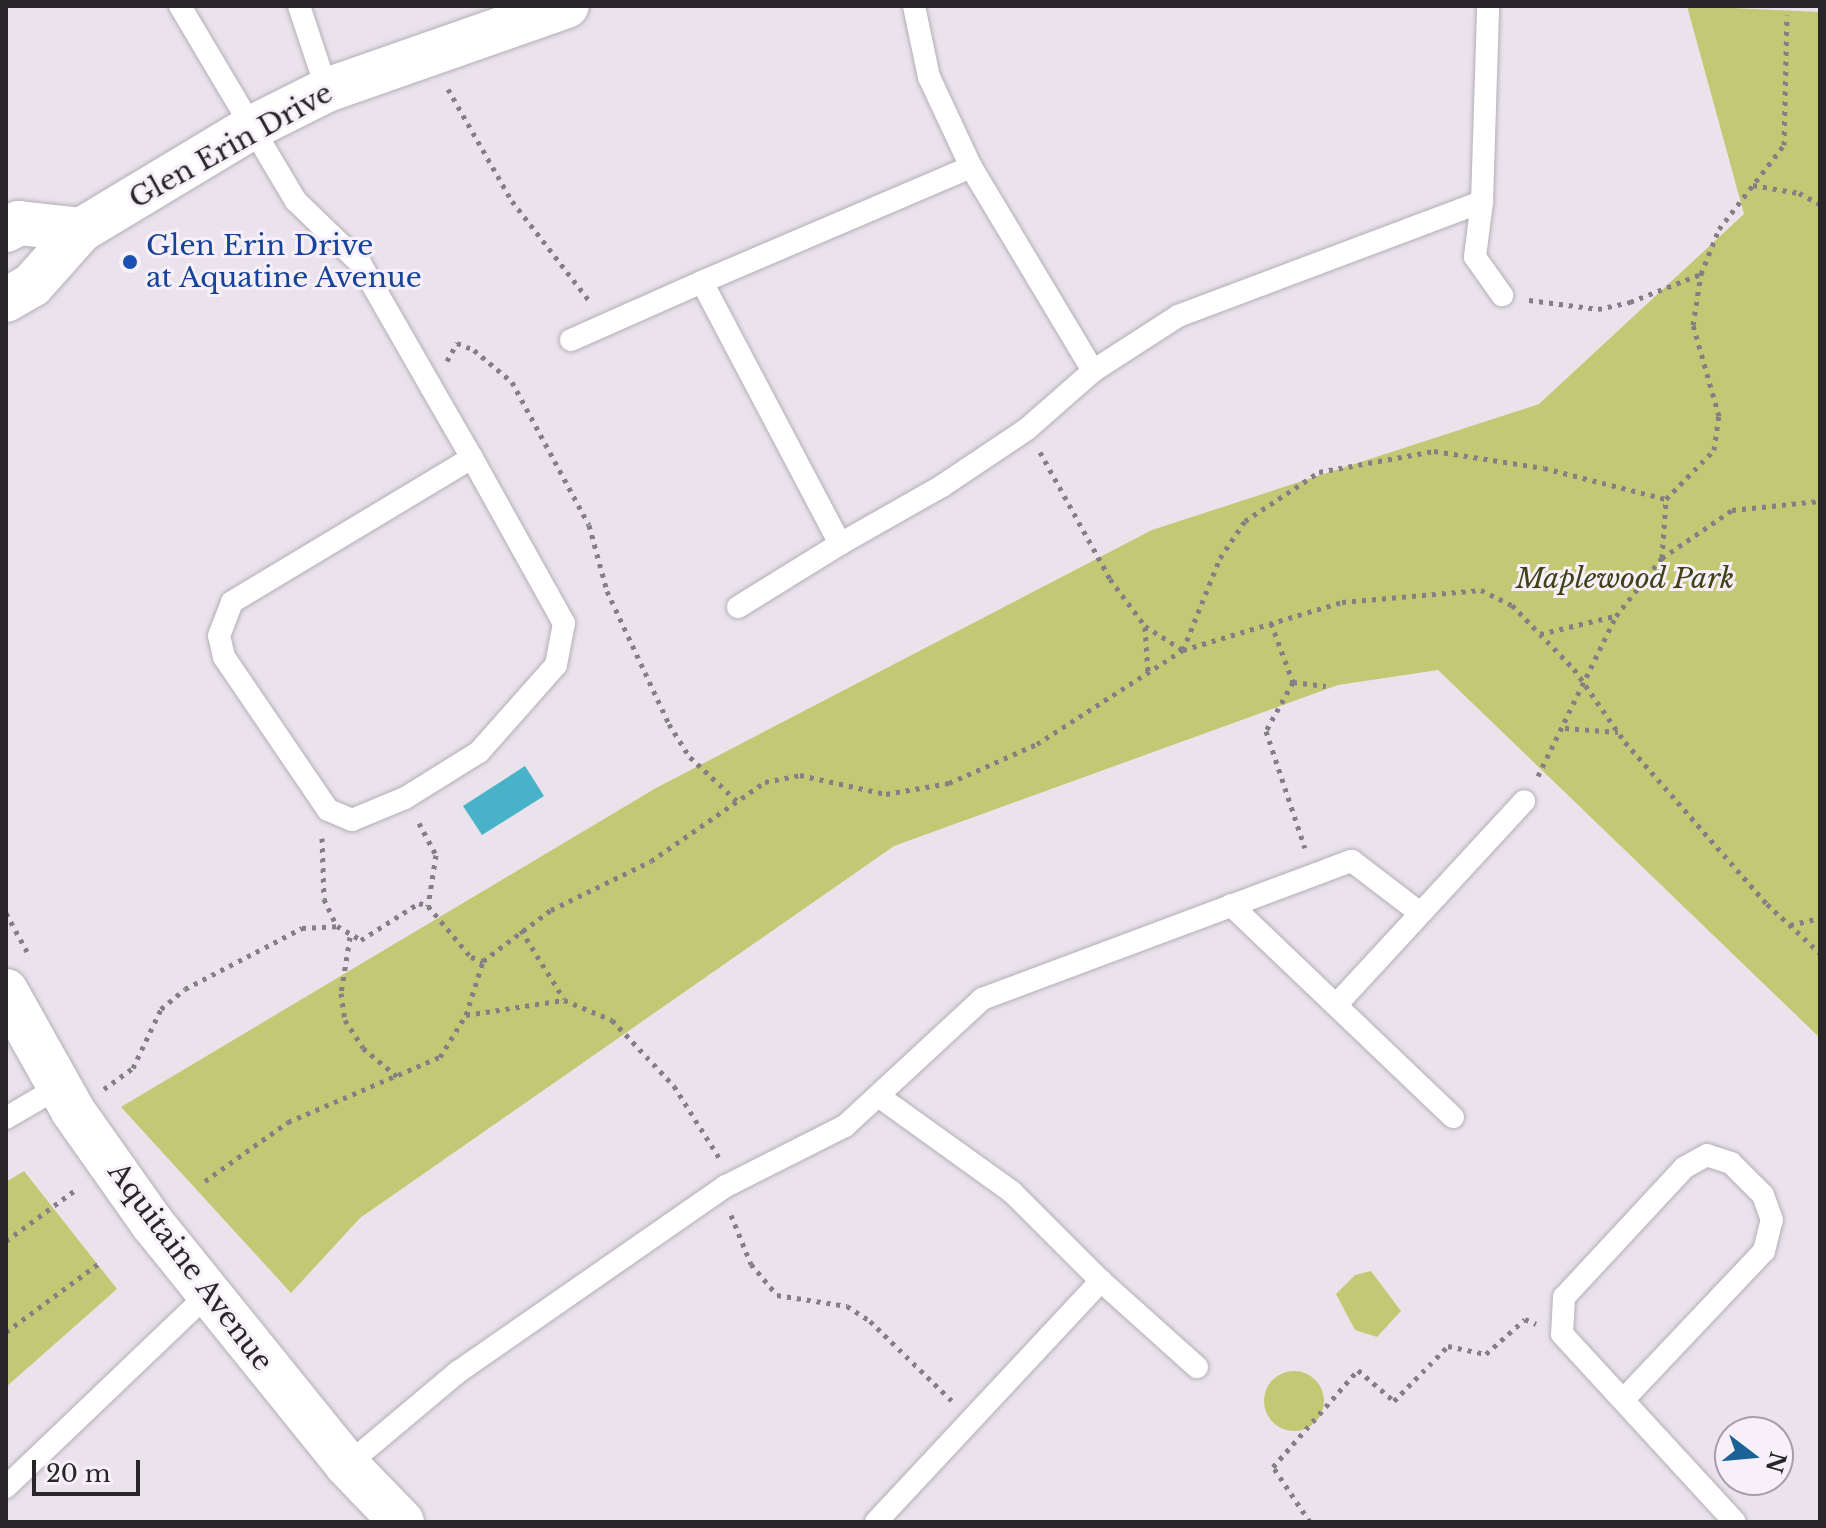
<!DOCTYPE html>
<html>
<head>
<meta charset="utf-8">
<style>
	body { margin:0 }
	#map { position:relative; width:1826px; height:1528px; overflow:hidden; background:#eae3ec; font-family:"Libre Baskerville",serif }
	div>[style] { position:absolute }
	.green>* { inset:0; background:#c2c974 }
	.round { border-radius:50% }
	.water>* { inset:0; background:#48b2c8 }
	.path>* { height:5px; margin-top:-2.5px; transform-origin:0; background:repeating-linear-gradient(90deg,#847f85 0 4px,transparent 0 10px) }
	.roads { filter:drop-shadow(0 0 2px #b4aeb6) drop-shadow(0 0 2px #b4aeb6) }
	.service>* { height:22px; margin:-11px; padding:0 11px; transform-origin:11px; border-radius:11px; background:#fff }
	.tertiary>* { height:44px; margin:-22px; padding:0 22px; transform-origin:22px; border-radius:22px; background:#fff }
	.dots>* { width:22px; height:22px; translate:-50% -50%; box-sizing:border-box; border:4px solid #f7f0f9; border-radius:50% }
	span { translate:-50% -50%; white-space:nowrap; text-align:center; line-height:1.15; -webkit-text-stroke:6px #f7f0f9; paint-order:stroke }
	.street-label { font-size:28px; color:#29262a }
	.transit-label { font-size:28px; color:#164399 }
	.left { translate:0 -50%; text-align:left }
	.park-label { font-size:28px; color:#3f4217; font-style:italic }
	.frame { position:absolute; inset:0; border:8px solid #29262a; pointer-events:none }
	.north { position:absolute; left:1714px; top:1416px; width:80px; height:80px; box-sizing:border-box; background:#f7f0f9; border:2px solid #a59fa6; border-radius:50%; rotate:106deg; font-size:22px; font-weight:700; line-height:32px; text-align:center; color:#29262a }
	.north::after { content:''; display:block; margin:auto; width:28px; height:36px; background:#1b6397; clip-path:polygon(50% 0,100% 100%,50% 72%,0 100%) }
	.scale { position:absolute; left:32px; top:1460px; width:108px; height:36px; box-sizing:border-box; border:4px solid #29262a; border-top:0; padding-left:10px; font-size:24px; line-height:28px; white-space:nowrap; color:#29262a; -webkit-text-stroke:6px #f7f0f9; paint-order:stroke }
</style>
</head>
<body>
<div id="map">
	<div class="green">
		<div style="clip-path:polygon(1687px 6px,1820px 12px,1820px 1038px,1438px 670px,1338px 685px,894px 846px,360px 1218px,291px 1293px,121px 1107px,656px 788px,1152px 530px,1539px 404px,1744px 214px)"></div>
		<div style="clip-path:polygon(24px 1171px,117px 1289px,6px 1387px,6px 1182px)"></div>
		<div style="clip-path:polygon(1371px 1271px,1401px 1311px,1377px 1337px,1355px 1330px,1336px 1294px,1355px 1275px)"></div>
		<div class="round" style="left:1264px;top:1371px;width:60px;height:60px"></div>
	</div>
	<div class="water">
		<div style="clip-path:polygon(525px 766px,544px 796px,482px 835px,463px 806px)"></div>
	</div>
	<div class="path">
		<div style="left:448px;top:89px;width:129px;rotate:60.3deg"></div>
		<div style="left:512px;top:201px;width:129px;rotate:52.2deg"></div>
		<div style="left:1753px;top:185px;width:47px;rotate:9.9deg"></div>
		<div style="left:1799px;top:193px;width:24px;rotate:28deg"></div>
		<div style="left:1529px;top:300px;width:70px;rotate:7.4deg"></div>
		<div style="left:1598px;top:309px;width:33px;rotate:-12deg"></div>
		<div style="left:1630px;top:302px;width:76px;rotate:-21.5deg"></div>
		<div style="left:447px;top:361px;width:21px;rotate:-61deg"></div>
		<div style="left:457px;top:343px;width:18px;rotate:22deg"></div>
		<div style="left:474px;top:350px;width:50px;rotate:40.1deg"></div>
		<div style="left:512px;top:382px;width:162px;rotate:61.7deg"></div>
		<div style="left:589px;top:525px;width:68px;rotate:74.7deg"></div>
		<div style="left:607px;top:591px;width:147px;rotate:65deg"></div>
		<div style="left:669px;top:724px;width:39px;rotate:58deg"></div>
		<div style="left:690px;top:757px;width:66px;rotate:43.2deg"></div>
		<div style="left:1040px;top:452px;width:145px;rotate:61.1deg"></div>
		<div style="left:1110px;top:579px;width:59px;rotate:53.3deg"></div>
		<div style="left:1145px;top:626px;width:45px;rotate:32.3deg"></div>
		<div style="left:1183px;top:650px;width:99px;rotate:-68.1deg"></div>
		<div style="left:1220px;top:558px;width:45px;rotate:-56deg"></div>
		<div style="left:1245px;top:521px;width:89px;rotate:-33.5deg"></div>
		<div style="left:1319px;top:472px;width:117px;rotate:-10.3deg"></div>
		<div style="left:1434px;top:451px;width:111px;rotate:8.8deg"></div>
		<div style="left:1544px;top:468px;width:126px;rotate:14.3deg"></div>
		<div style="left:1662px;top:558px;width:59px;rotate:-86.1deg"></div>
		<div style="left:1666px;top:499px;width:69px;rotate:-45.6deg"></div>
		<div style="left:1714px;top:450px;width:34px;rotate:-82deg"></div>
		<div style="left:1719px;top:416px;width:95px;rotate:-105.9deg"></div>
		<div style="left:1693px;top:325px;width:52px;rotate:-81.1deg"></div>
		<div style="left:1701px;top:274px;width:48px;rotate:-68.2deg"></div>
		<div style="left:1719px;top:229px;width:106px;rotate:-52.3deg"></div>
		<div style="left:1784px;top:145px;width:130px;rotate:-88.7deg"></div>
		<div style="left:1271px;top:623px;width:63px;rotate:69.6deg"></div>
		<div style="left:1293px;top:682px;width:33px;rotate:7deg"></div>
		<div style="left:1145px;top:627px;width:45px;rotate:86.2deg"></div>
		<div style="left:1540px;top:634px;width:77px;rotate:-13.5deg"></div>
		<div style="left:1293px;top:682px;width:56px;rotate:118.9deg"></div>
		<div style="left:1266px;top:731px;width:123px;rotate:71.6deg"></div>
		<div style="left:1565px;top:728px;width:53px;rotate:4.3deg"></div>
		<div style="left:1538px;top:776px;width:178px;rotate:-64deg"></div>
		<div style="left:1616px;top:616px;width:74px;rotate:-51.6deg"></div>
		<div style="left:1662px;top:558px;width:85px;rotate:-34.4deg"></div>
		<div style="left:1732px;top:510px;width:88px;rotate:-5.8deg"></div>
		<div style="left:419px;top:823px;width:36px;rotate:62deg"></div>
		<div style="left:436px;top:855px;width:52px;rotate:98.9deg"></div>
		<div style="left:428px;top:906px;width:67px;rotate:49.9deg"></div>
		<div style="left:471px;top:957px;width:13px;rotate:18deg"></div>
		<div style="left:322px;top:838px;width:61px;rotate:88.1deg"></div>
		<div style="left:324px;top:899px;width:29px;rotate:65deg"></div>
		<div style="left:6px;top:913px;width:50px;rotate:61.4deg"></div>
		<div style="left:1790px;top:925px;width:31px;rotate:-13deg"></div>
		<div style="left:521px;top:930px;width:81px;rotate:58.1deg"></div>
		<div style="left:350px;top:937px;width:57px;rotate:99.1deg"></div>
		<div style="left:341px;top:993px;width:27px;rotate:82deg"></div>
		<div style="left:345px;top:1020px;width:33px;rotate:57deg"></div>
		<div style="left:363px;top:1048px;width:47px;rotate:39.8deg"></div>
		<div style="left:466px;top:1015px;width:99px;rotate:-8.7deg"></div>
		<div style="left:564px;top:1000px;width:52px;rotate:22.6deg"></div>
		<div style="left:612px;top:1020px;width:91px;rotate:46.8deg"></div>
		<div style="left:674px;top:1086px;width:86px;rotate:57.8deg"></div>
		<div style="left:104px;top:1089px;width:36px;rotate:-36deg"></div>
		<div style="left:133px;top:1068px;width:65px;rotate:-64.6deg"></div>
		<div style="left:161px;top:1009px;width:31px;rotate:-40deg"></div>
		<div style="left:185px;top:989px;width:132px;rotate:-27.5deg"></div>
		<div style="left:302px;top:928px;width:35px;rotate:-3deg"></div>
		<div style="left:337px;top:926px;width:28px;rotate:30deg"></div>
		<div style="left:361px;top:940px;width:69px;rotate:-32.5deg"></div>
		<div style="left:419px;top:903px;width:9px;rotate:18deg"></div>
		<div style="left:205px;top:1181px;width:102px;rotate:-35.4deg"></div>
		<div style="left:288px;top:1122px;width:165px;rotate:-23.2deg"></div>
		<div style="left:440px;top:1057px;width:49px;rotate:-58.2deg"></div>
		<div style="left:466px;top:1015px;width:57px;rotate:-72.5deg"></div>
		<div style="left:483px;top:961px;width:85px;rotate:-36.9deg"></div>
		<div style="left:551px;top:910px;width:111px;rotate:-26.1deg"></div>
		<div style="left:651px;top:861px;width:139px;rotate:-34.7deg"></div>
		<div style="left:765px;top:782px;width:36px;rotate:-11deg"></div>
		<div style="left:800px;top:775px;width:88px;rotate:12.5deg"></div>
		<div style="left:886px;top:794px;width:64px;rotate:-9.9deg"></div>
		<div style="left:949px;top:783px;width:96px;rotate:-23.9deg"></div>
		<div style="left:1037px;top:744px;width:174px;rotate:-32.8deg"></div>
		<div style="left:1183px;top:650px;width:166px;rotate:-16.8deg"></div>
		<div style="left:1342px;top:602px;width:140px;rotate:-4.9deg"></div>
		<div style="left:1481px;top:590px;width:34px;rotate:26deg"></div>
		<div style="left:1512px;top:605px;width:89px;rotate:45.9deg"></div>
		<div style="left:1574px;top:669px;width:89px;rotate:55.1deg"></div>
		<div style="left:1625px;top:742px;width:215px;rotate:48.8deg"></div>
		<div style="left:1767px;top:904px;width:72px;rotate:42.8deg"></div>
		<div style="left:731px;top:1215px;width:53px;rotate:67.8deg"></div>
		<div style="left:751px;top:1264px;width:40px;rotate:50deg"></div>
		<div style="left:777px;top:1295px;width:71px;rotate:8.9deg"></div>
		<div style="left:847px;top:1306px;width:27px;rotate:33deg"></div>
		<div style="left:870px;top:1321px;width:115px;rotate:44.3deg"></div>
		<div style="left:6px;top:1241px;width:89px;rotate:-36.4deg"></div>
		<div style="left:6px;top:1332px;width:119px;rotate:-36.5deg"></div>
		<div style="left:1310px;top:1522px;width:66px;rotate:-123.9deg"></div>
		<div style="left:1273px;top:1467px;width:129px;rotate:-48.8deg"></div>
		<div style="left:1358px;top:1370px;width:48px;rotate:40.7deg"></div>
		<div style="left:1394px;top:1401px;width:77px;rotate:-45.5deg"></div>
		<div style="left:1448px;top:1346px;width:39px;rotate:12deg"></div>
		<div style="left:1486px;top:1354px;width:52px;rotate:-41.9deg"></div>
		<div style="left:1525px;top:1319px;width:12px;rotate:24deg"></div>
	</div>
	<div class="roads">
		<div class="service">
			<div style="left:180px;top:6px;width:227px;rotate:59.3deg"></div>
			<div style="left:296px;top:201px;width:89px;rotate:44.1deg"></div>
			<div style="left:360px;top:263px;width:143px;rotate:60.2deg"></div>
			<div style="left:431px;top:387px;width:82px;rotate:60deg"></div>
			<div style="left:472px;top:458px;width:189px;rotate:60.9deg"></div>
			<div style="left:564px;top:623px;width:43px;rotate:100.8deg"></div>
			<div style="left:556px;top:665px;width:116px;rotate:131.5deg"></div>
			<div style="left:479px;top:752px;width:87px;rotate:148.1deg"></div>
			<div style="left:405px;top:798px;width:57px;rotate:157.5deg"></div>
			<div style="left:352px;top:820px;width:26px;rotate:-157deg"></div>
			<div style="left:328px;top:810px;width:185px;rotate:-124.2deg"></div>
			<div style="left:224px;top:657px;width:22px;rotate:-103deg"></div>
			<div style="left:219px;top:636px;width:36px;rotate:-69deg"></div>
			<div style="left:232px;top:602px;width:280px;rotate:-31deg"></div>
			<div style="left:299px;top:6px;width:89px;rotate:71.6deg"></div>
			<div style="left:914px;top:6px;width:73px;rotate:78.1deg"></div>
			<div style="left:929px;top:77px;width:99px;rotate:65deg"></div>
			<div style="left:971px;top:167px;width:293px;rotate:156.9deg"></div>
			<div style="left:702px;top:282px;width:296px;rotate:62.2deg"></div>
			<div style="left:840px;top:544px;width:117px;rotate:-29.6deg"></div>
			<div style="left:942px;top:486px;width:102px;rotate:-33.8deg"></div>
			<div style="left:1027px;top:429px;width:88px;rotate:-41.3deg"></div>
			<div style="left:1093px;top:371px;width:101px;rotate:-32.9deg"></div>
			<div style="left:1178px;top:316px;width:325px;rotate:-20.6deg"></div>
			<div style="left:1482px;top:202px;width:196px;rotate:-88.2deg"></div>
			<div style="left:971px;top:167px;width:238px;rotate:59.1deg"></div>
			<div style="left:1482px;top:202px;width:55px;rotate:97.3deg"></div>
			<div style="left:1475px;top:257px;width:47px;rotate:54.6deg"></div>
			<div style="left:571px;top:340px;width:143px;rotate:-23.9deg"></div>
			<div style="left:738px;top:607px;width:120px;rotate:-31.7deg"></div>
			<div style="left:1231px;top:905px;width:307px;rotate:43.7deg"></div>
			<div style="left:1337px;top:1004px;width:276px;rotate:-47.3deg"></div>
			<div style="left:6px;top:1118px;width:61px;rotate:-30.3deg"></div>
			<div style="left:1101px;top:1281px;width:129px;rotate:41.9deg"></div>
			<div style="left:1625px;top:1398px;width:202px;rotate:-46.6deg"></div>
			<div style="left:1764px;top:1251px;width:32px;rotate:-76deg"></div>
			<div style="left:1772px;top:1220px;width:27px;rotate:-110deg"></div>
			<div style="left:1763px;top:1195px;width:45px;rotate:-135deg"></div>
			<div style="left:1731px;top:1163px;width:25px;rotate:-162deg"></div>
			<div style="left:1707px;top:1155px;width:26px;rotate:151deg"></div>
			<div style="left:1684px;top:1168px;width:176px;rotate:132.9deg"></div>
			<div style="left:1564px;top:1297px;width:37px;rotate:93deg"></div>
			<div style="left:1562px;top:1334px;width:255px;rotate:47.4deg"></div>
			<div style="left:347px;top:1465px;width:145px;rotate:-40deg"></div>
			<div style="left:458px;top:1372px;width:326px;rotate:-34.8deg"></div>
			<div style="left:726px;top:1186px;width:133px;rotate:-26.8deg"></div>
			<div style="left:845px;top:1126px;width:187px;rotate:-42.8deg"></div>
			<div style="left:982px;top:999px;width:395px;rotate:-20.5deg"></div>
			<div style="left:1352px;top:861px;width:86px;rotate:37.4deg"></div>
			<div style="left:6px;top:1487px;width:278px;rotate:-43.7deg"></div>
			<div style="left:876px;top:1522px;width:330px;rotate:-47deg"></div>
			<div style="left:1101px;top:1281px;width:126px;rotate:-135deg"></div>
			<div style="left:1012px;top:1192px;width:163px;rotate:-144.3deg"></div>
		</div>
		<div class="tertiary">
			<div style="left:6px;top:230px;width:15px;rotate:-28deg"></div>
			<div style="left:19px;top:223px;width:62px;rotate:6.4deg"></div>
			<div style="left:6px;top:300px;width:30px;rotate:-30deg"></div>
			<div style="left:32px;top:285px;width:74px;rotate:-48.3deg"></div>
			<div style="left:81px;top:230px;width:198px;rotate:-31deg"></div>
			<div style="left:251px;top:128px;width:85px;rotate:-26.6deg"></div>
			<div style="left:327px;top:90px;width:254px;rotate:-19.3deg"></div>
			<div style="left:6px;top:991px;width:137px;rotate:60.8deg"></div>
			<div style="left:73px;top:1111px;width:137px;rotate:54.8deg"></div>
			<div style="left:152px;top:1223px;width:311px;rotate:51.1deg"></div>
			<div style="left:347px;top:1465px;width:79px;rotate:46deg"></div>
		</div>
	</div>
	<div class="dots">
		<div style="left:130px;top:262px;background:#1a4fb4"></div>
	</div>
	<div class="street-label">
		<span style="left:231px;top:146px;rotate:-29deg">Glen Erin Drive</span>
		<span style="left:190px;top:1267px;rotate:53deg">Aquitaine Avenue</span>
	</div>
	<div class="transit-label">
		<span class="left" style="left:146px;top:262px">Glen Erin Drive<br>at Aquatine Avenue</span>
	</div>
	<div class="park-label">
		<span style="left:1625px;top:579px">Maplewood Park</span>
	</div>
	<div class="frame"></div>
	<div class="north">N</div>
	<div class="scale">20 m</div>
</div>
</body>
</html>
